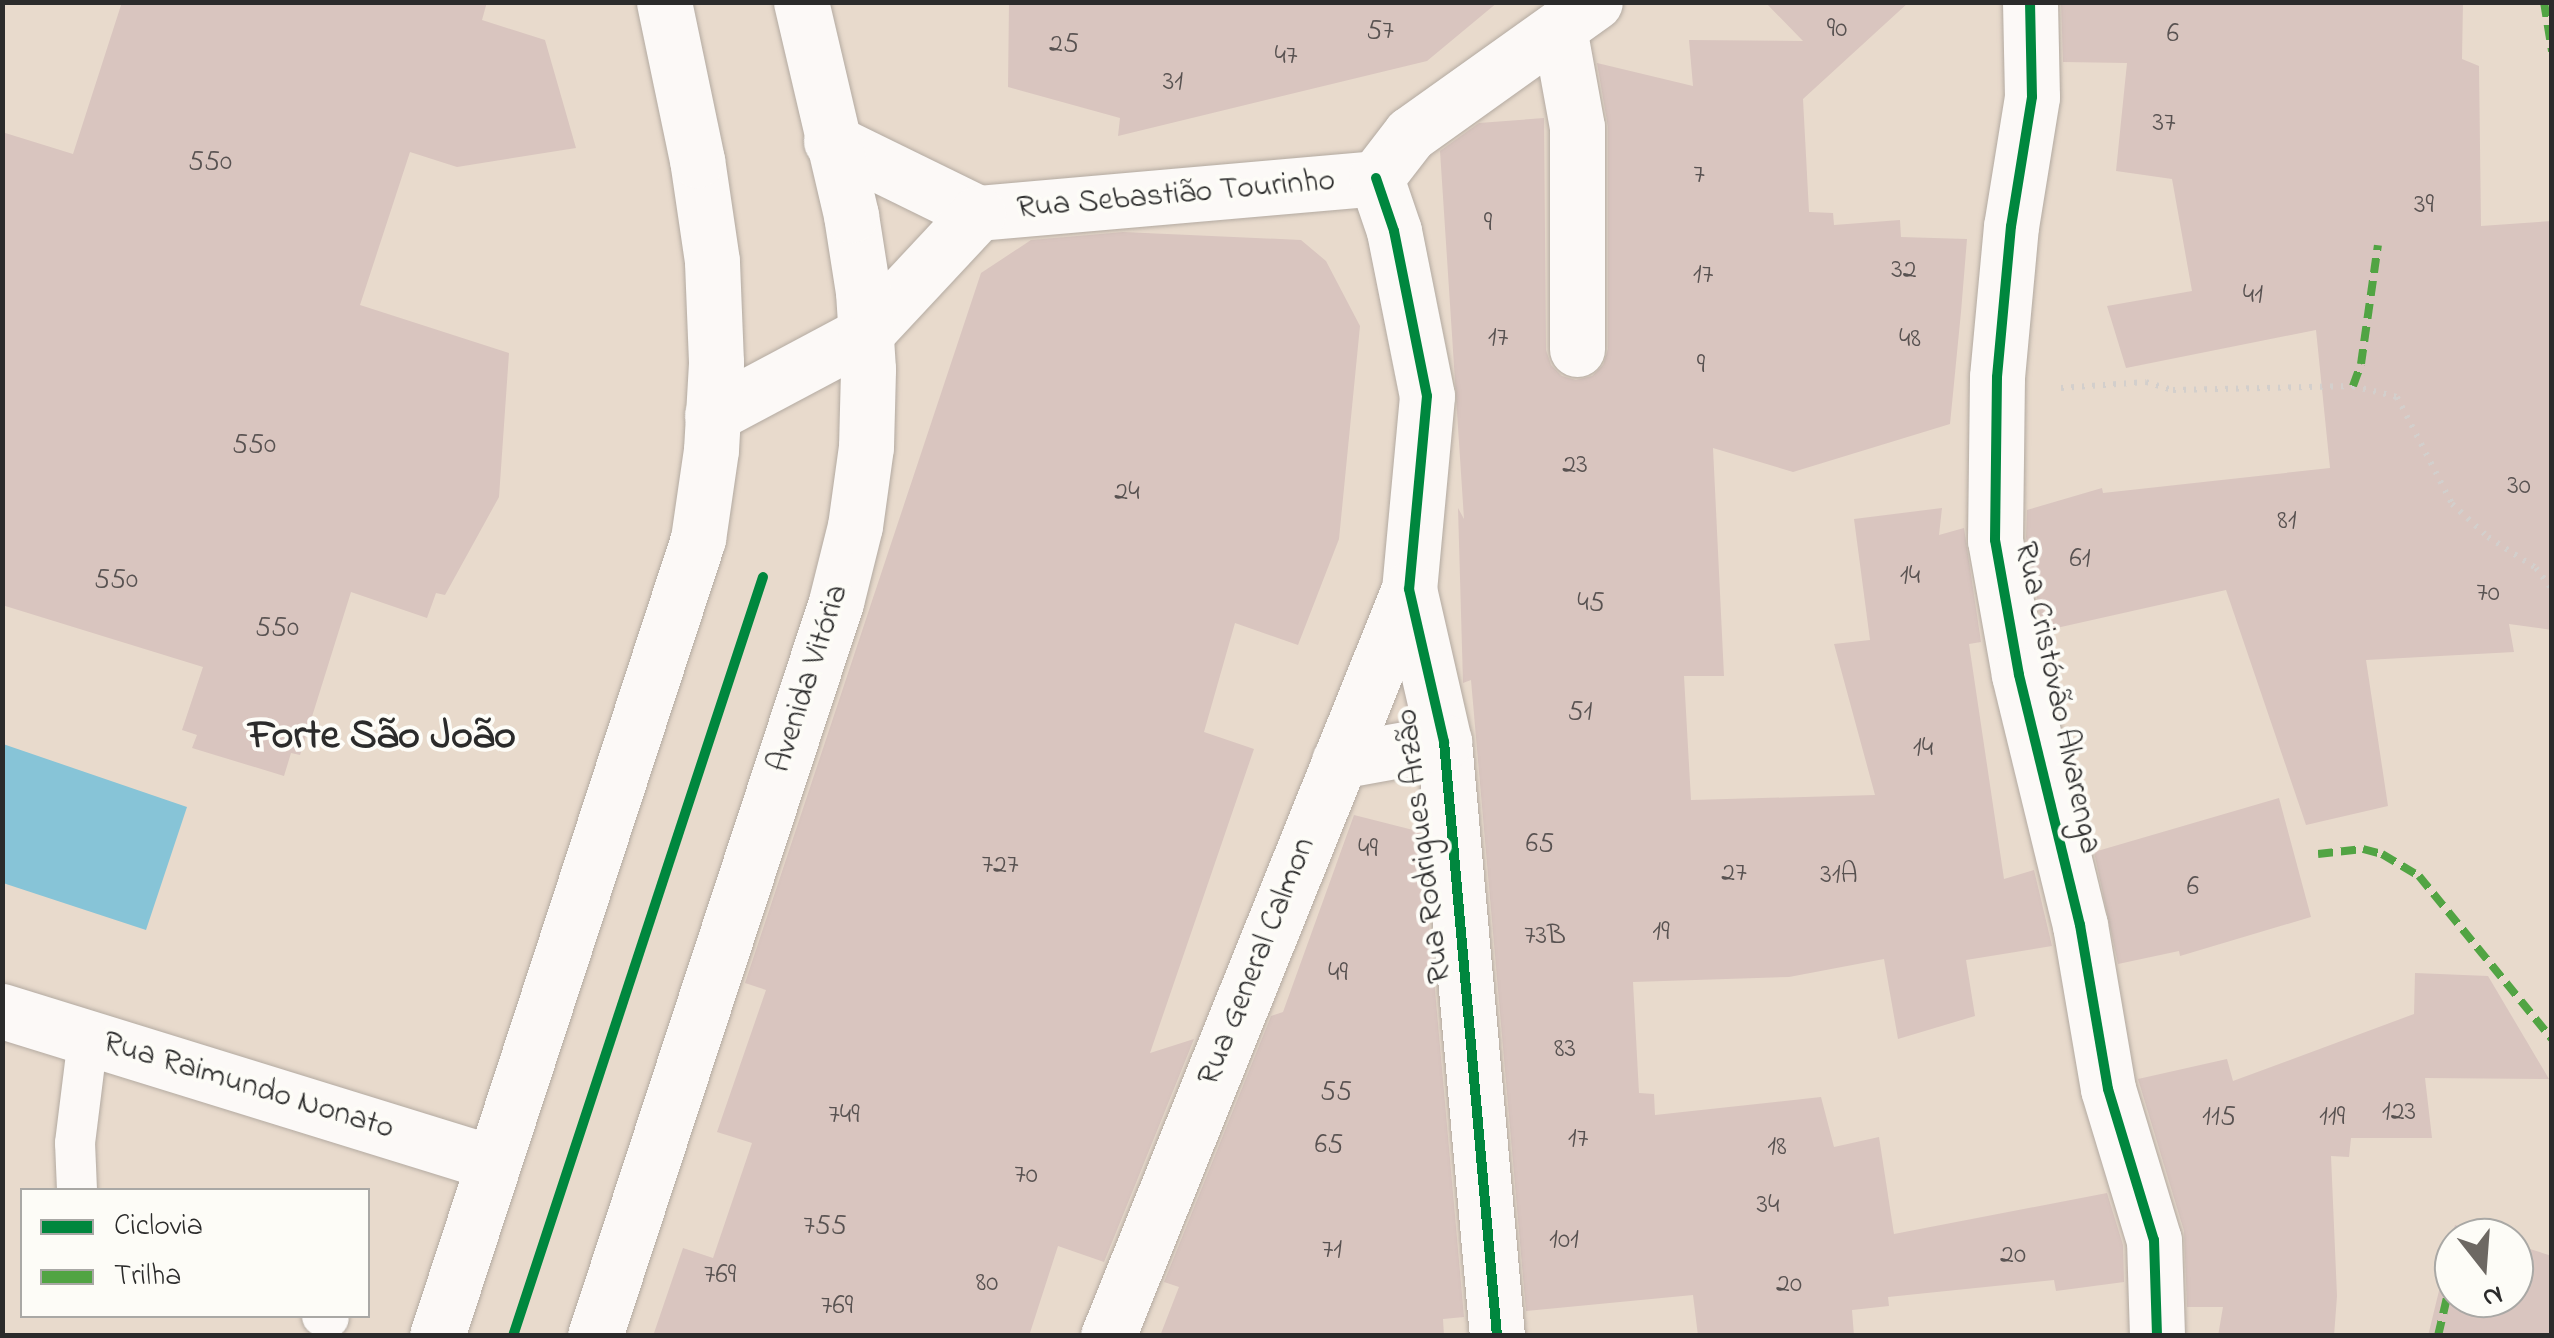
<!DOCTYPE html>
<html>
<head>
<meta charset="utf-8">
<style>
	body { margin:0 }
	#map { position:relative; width:2554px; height:1338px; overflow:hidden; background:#e8dacc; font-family:"Indie Flower",sans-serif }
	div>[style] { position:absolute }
	.water>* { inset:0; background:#87c4d7 }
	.building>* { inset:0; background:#d9c5bf }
	.path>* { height:6px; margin-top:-3px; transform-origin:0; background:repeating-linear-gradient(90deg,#d3cfcc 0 2.5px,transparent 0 10.5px) }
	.roads { filter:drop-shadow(0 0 2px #b3aaa1) drop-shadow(0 0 2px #b3aaa1) }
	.lane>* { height:40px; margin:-20px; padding:0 20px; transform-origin:20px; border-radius:20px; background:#fcf9f7 }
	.street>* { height:55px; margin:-27.5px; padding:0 27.5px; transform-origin:27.5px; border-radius:27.5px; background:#fcf9f7 }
	.primary>* { height:55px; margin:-27.5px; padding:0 27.5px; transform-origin:27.5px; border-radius:27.5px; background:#fcf9f7 }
	.quiet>* { height:8px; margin-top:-4px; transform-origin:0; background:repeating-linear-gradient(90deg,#51a443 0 15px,transparent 0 23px) }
	.cycleway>* { height:10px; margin:-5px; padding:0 5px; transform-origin:5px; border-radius:5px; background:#00873e }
	span { translate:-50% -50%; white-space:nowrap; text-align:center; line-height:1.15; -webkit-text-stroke:8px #fdfcf7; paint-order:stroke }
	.number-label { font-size:28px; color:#585251 }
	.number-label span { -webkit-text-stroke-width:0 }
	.street-label { font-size:32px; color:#2b2b2b }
	.district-label { font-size:42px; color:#2b2b2b; font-weight:700 }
	.frame { position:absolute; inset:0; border:5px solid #2b2b2b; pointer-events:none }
	.legend { position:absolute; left:20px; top:1188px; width:350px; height:130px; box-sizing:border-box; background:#fdfcf7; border:2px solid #a9a8a5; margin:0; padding:12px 18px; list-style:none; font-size:30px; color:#2b2b2b }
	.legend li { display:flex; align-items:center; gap:20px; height:50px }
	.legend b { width:50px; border:2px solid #a9a8a5 }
	.north { position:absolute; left:2434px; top:1218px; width:100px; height:100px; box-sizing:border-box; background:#fdfcf7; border:2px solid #a9a8a5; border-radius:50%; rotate:163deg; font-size:28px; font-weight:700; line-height:40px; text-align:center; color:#2b2b2b }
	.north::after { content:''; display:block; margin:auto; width:35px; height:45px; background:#6d6863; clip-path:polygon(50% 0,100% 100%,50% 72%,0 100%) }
</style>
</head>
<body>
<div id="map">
	<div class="water">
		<div style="clip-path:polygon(3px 744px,187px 807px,146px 930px,3px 883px)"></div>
	</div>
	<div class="building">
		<div style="clip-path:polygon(122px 2px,487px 2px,482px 20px,545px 40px,576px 148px,457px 167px,410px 152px,360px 305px,509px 353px,499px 497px,445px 595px,436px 593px,427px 618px,351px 592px,300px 755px,291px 753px,284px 776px,192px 748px,197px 735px,182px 730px,203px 667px,2px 605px,2px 132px,73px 154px)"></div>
		<div style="clip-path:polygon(1009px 2px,1498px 2px,1427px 61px,1118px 136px,1120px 118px,1008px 87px)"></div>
		<div style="clip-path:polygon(1765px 2px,1909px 2px,1803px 99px,1809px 212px,1833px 213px,1834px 225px,1900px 220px,1901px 237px,1967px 239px,1961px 312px,1950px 424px,1793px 472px,1713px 448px,1724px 676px,1684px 676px,1691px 800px,1875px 795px,1834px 644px,1870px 640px,1854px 519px,1942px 508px,1939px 535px,1964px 528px,1981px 642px,1969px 644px,2004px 879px,2034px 870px,2052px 946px,1966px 960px,1975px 1016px,1898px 1039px,1884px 959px,1789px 977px,1633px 982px,1639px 1093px,1654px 1094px,1655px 1115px,1821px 1097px,1834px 1147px,1879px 1137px,1894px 1234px,2107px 1193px,2123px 1245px,2124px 1282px,2056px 1291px,2054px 1280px,1888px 1297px,1889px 1306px,1852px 1310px,1854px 1336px,1698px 1336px,1693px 1295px,1526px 1311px,1471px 680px,1463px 683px,1458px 508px,1464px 519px,1440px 151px,1479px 123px,1544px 118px,1546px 350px,1551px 365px,1562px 376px,1576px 380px,1592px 376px,1603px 365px,1608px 349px,1608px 127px,1597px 63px,1693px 86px,1689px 40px,1803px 41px)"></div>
		<div style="clip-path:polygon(2061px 2px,2463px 2px,2462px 59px,2479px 66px,2481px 226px,2552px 221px,2552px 630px,2509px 624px,2514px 652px,2366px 660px,2388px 806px,2306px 825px,2226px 590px,2043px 631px,2026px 537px,2027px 510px,2102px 488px,2103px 493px,2330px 468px,2316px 330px,2126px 368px,2107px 306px,2192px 291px,2172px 179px,2116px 171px,2127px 63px,2063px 62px)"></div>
		<div style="clip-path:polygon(1123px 232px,1301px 240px,1326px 261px,1360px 326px,1339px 539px,1298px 645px,1235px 623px,1204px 732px,1254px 749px,1150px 1053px,1194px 1039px,1104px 1262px,1058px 1246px,1029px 1336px,653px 1336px,683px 1248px,713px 1258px,752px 1143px,717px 1132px,766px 990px,745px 983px,981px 273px,1031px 240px)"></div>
		<div style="clip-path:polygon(2279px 798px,2311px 917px,2180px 956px,2179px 951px,2118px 964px,2094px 852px)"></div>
		<div style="clip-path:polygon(1354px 815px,1421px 832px,1464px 1317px,1443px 1319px,1444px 1336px,1160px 1336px,1179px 1287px,1164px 1282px,1271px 1016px,1283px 1012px)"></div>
		<div style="clip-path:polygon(2415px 973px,2488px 976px,2549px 1079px,2425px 1078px,2432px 1138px,2351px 1138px,2349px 1157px,2331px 1156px,2337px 1296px,2334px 1336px,2218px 1336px,2223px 1307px,2187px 1307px,2184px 1231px,2138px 1079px,2227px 1059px,2233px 1081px,2414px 1014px)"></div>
		<div style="clip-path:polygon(2455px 1225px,2496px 1238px,2454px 1238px,2454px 1298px,2514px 1298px,2514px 1244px,2552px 1256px,2552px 1336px,2428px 1336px)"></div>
	</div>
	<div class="path">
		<div style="left:2061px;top:388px;width:85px;rotate:-4deg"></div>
		<div style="left:2146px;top:382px;width:28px;rotate:17deg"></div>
		<div style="left:2173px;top:390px;width:180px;rotate:-1.3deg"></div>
		<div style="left:2353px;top:386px;width:45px;rotate:14deg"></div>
		<div style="left:2397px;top:397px;width:120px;rotate:62.8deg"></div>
		<div style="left:2452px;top:504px;width:49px;rotate:42.5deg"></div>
		<div style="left:2488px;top:537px;width:57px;rotate:32.9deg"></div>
		<div style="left:2536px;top:568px;width:26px;rotate:53deg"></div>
	</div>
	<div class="roads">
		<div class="lane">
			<div style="left:77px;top:1190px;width:47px;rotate:-92.4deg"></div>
			<div style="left:75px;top:1143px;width:106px;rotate:-82.9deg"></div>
			<div style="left:322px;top:1316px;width:7px;rotate:16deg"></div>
		</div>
		<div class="street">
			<div style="left:2030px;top:2px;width:95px;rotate:88.8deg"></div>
			<div style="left:2032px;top:97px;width:131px;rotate:99.2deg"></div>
			<div style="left:2011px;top:226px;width:152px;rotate:95.3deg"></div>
			<div style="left:1997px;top:377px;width:163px;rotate:90.7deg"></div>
			<div style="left:1995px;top:540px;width:137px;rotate:79.9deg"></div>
			<div style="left:2019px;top:675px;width:257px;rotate:76.3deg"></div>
			<div style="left:2080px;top:925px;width:166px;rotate:80.3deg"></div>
			<div style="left:2108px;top:1089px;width:158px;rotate:73.1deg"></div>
			<div style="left:2154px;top:1240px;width:96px;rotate:88.2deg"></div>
			<div style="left:1559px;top:28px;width:101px;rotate:79.7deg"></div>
			<div style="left:1577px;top:127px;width:222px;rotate:90deg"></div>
			<div style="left:831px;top:141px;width:164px;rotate:26.1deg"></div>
			<div style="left:978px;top:213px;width:400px;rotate:-5deg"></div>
			<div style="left:1376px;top:178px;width:56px;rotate:-52.3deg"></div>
			<div style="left:1410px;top:134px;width:227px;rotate:-35.5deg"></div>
			<div style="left:1376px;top:178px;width:56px;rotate:71.2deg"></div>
			<div style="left:1394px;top:231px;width:168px;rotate:78.7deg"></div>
			<div style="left:1427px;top:396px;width:194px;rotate:95.3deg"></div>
			<div style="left:1409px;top:589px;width:157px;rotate:77.1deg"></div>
			<div style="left:1444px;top:742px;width:596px;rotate:84.9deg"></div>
			<div style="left:712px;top:415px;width:174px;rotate:-28deg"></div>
			<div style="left:866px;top:333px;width:164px;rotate:-47deg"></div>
			<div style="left:1339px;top:761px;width:107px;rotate:-10.3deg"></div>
			<div style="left:2px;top:1011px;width:514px;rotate:17.2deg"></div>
			<div style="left:1108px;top:1336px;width:805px;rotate:-68.05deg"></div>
		</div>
		<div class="primary">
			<div style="left:437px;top:1336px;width:839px;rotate:-71.87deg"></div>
			<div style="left:698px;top:539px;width:90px;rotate:-81.7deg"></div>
			<div style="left:711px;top:450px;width:88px;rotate:-86.7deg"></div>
			<div style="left:716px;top:362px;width:101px;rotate:-92.3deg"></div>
			<div style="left:712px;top:261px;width:102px;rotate:-98.4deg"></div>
			<div style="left:697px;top:160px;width:161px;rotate:-101.8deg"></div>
			<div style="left:595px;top:1336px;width:773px;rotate:-71.82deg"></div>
			<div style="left:836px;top:602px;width:78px;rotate:-76deg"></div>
			<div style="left:855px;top:526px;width:80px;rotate:-82.1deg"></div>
			<div style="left:866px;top:447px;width:78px;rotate:-88.5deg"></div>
			<div style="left:868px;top:369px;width:77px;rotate:-93.7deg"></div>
			<div style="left:863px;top:292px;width:78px;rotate:-98.9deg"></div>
			<div style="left:851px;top:215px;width:219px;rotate:-103.2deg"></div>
		</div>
	</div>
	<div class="quiet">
		<div style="left:2544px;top:2px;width:50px;rotate:80.7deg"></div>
		<div style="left:2353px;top:386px;width:23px;rotate:-70deg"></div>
		<div style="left:2361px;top:364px;width:120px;rotate:-81.9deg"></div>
		<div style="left:2318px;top:854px;width:45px;rotate:-6.3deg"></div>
		<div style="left:2363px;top:849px;width:20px;rotate:15deg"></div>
		<div style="left:2382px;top:854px;width:43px;rotate:30.7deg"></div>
		<div style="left:2419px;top:876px;width:210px;rotate:50.8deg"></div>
		<div style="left:2438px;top:1336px;width:44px;rotate:-76.9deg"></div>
	</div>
	<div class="cycleway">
		<div style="left:2030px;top:2px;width:95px;rotate:88.8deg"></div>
		<div style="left:2032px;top:97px;width:131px;rotate:99.2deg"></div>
		<div style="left:2011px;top:226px;width:152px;rotate:95.3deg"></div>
		<div style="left:1997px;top:377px;width:163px;rotate:90.7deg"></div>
		<div style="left:1995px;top:540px;width:137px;rotate:79.9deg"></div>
		<div style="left:2019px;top:675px;width:257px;rotate:76.3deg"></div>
		<div style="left:2080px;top:925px;width:166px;rotate:80.3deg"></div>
		<div style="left:2108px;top:1089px;width:158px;rotate:73.1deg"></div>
		<div style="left:2154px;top:1240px;width:96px;rotate:88.2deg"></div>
		<div style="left:1376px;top:178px;width:56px;rotate:71.2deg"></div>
		<div style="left:1394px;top:231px;width:168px;rotate:78.7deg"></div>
		<div style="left:1427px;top:396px;width:194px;rotate:95.3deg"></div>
		<div style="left:1409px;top:589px;width:157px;rotate:77.1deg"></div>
		<div style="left:1444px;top:742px;width:596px;rotate:84.9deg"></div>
		<div style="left:513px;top:1336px;width:799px;rotate:-71.77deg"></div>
	</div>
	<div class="number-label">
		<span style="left:1837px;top:30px">90</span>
		<span style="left:1380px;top:32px">57</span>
		<span style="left:2173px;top:35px">6</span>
		<span style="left:1064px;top:45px">25</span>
		<span style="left:1286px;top:57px">47</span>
		<span style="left:1173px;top:83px">31</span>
		<span style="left:2164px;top:124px">37</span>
		<span style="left:210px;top:163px">550</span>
		<span style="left:1699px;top:176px">7</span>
		<span style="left:2424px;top:206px">39</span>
		<span style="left:1488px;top:224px">9</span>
		<span style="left:1904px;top:271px">32</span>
		<span style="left:1703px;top:276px">17</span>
		<span style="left:2253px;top:296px">41</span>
		<span style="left:1498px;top:339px">17</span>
		<span style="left:1910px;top:340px">48</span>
		<span style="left:1701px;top:366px">9</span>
		<span style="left:254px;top:446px">550</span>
		<span style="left:1575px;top:466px">23</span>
		<span style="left:2519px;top:487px">30</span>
		<span style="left:1127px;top:493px">24</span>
		<span style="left:2287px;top:522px">81</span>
		<span style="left:2080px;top:560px">61</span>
		<span style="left:1910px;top:577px">14</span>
		<span style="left:116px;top:581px">550</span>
		<span style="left:2488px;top:594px">70</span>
		<span style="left:1591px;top:604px">45</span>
		<span style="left:277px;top:629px">550</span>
		<span style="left:1580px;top:713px">51</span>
		<span style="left:1923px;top:749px">14</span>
		<span style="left:1540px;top:845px">65</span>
		<span style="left:1368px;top:850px">49</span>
		<span style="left:1000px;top:866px">727</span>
		<span style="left:1734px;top:874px">27</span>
		<span style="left:1839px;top:876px">31A</span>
		<span style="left:2193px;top:888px">6</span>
		<span style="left:1661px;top:933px">19</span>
		<span style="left:1545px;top:937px">73B</span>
		<span style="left:1338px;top:974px">49</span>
		<span style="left:1565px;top:1050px">83</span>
		<span style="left:1336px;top:1093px">55</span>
		<span style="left:2399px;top:1113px">123</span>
		<span style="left:844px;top:1116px">749</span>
		<span style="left:2219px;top:1118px">115</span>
		<span style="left:2332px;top:1118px">119</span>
		<span style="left:1578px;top:1140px">17</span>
		<span style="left:1329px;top:1146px">65</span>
		<span style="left:1777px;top:1148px">18</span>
		<span style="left:1026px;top:1176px">70</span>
		<span style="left:1768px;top:1206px">34</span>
		<span style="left:825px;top:1227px">755</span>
		<span style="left:1564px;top:1241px">101</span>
		<span style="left:1332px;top:1251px">71</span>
		<span style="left:2013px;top:1256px">20</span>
		<span style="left:720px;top:1276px">769</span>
		<span style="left:987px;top:1284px">80</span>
		<span style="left:1789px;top:1285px">20</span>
		<span style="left:837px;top:1307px">769</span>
	</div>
	<div class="street-label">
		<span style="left:1176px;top:196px;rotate:-5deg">Rua Sebastião Tourinho</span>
		<span style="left:810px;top:679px;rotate:-72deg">Avenida Vitória</span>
		<span style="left:2056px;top:698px;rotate:78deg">Rua Cristóvão Alvarenga</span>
		<span style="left:1425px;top:846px;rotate:-97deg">Rua Rodrigues Arzão</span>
		<span style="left:1258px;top:962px;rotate:-68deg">Rua General Calmon</span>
		<span style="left:248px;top:1087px;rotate:17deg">Rua Raimundo Nonato</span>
	</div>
	<div class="district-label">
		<span style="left:382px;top:737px">Forte São João</span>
	</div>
	<div class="frame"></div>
	<ul class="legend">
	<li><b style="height:12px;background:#00873e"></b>Ciclovia</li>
	<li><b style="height:12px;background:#51a443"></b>Trilha</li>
	</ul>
	<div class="north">N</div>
</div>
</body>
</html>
